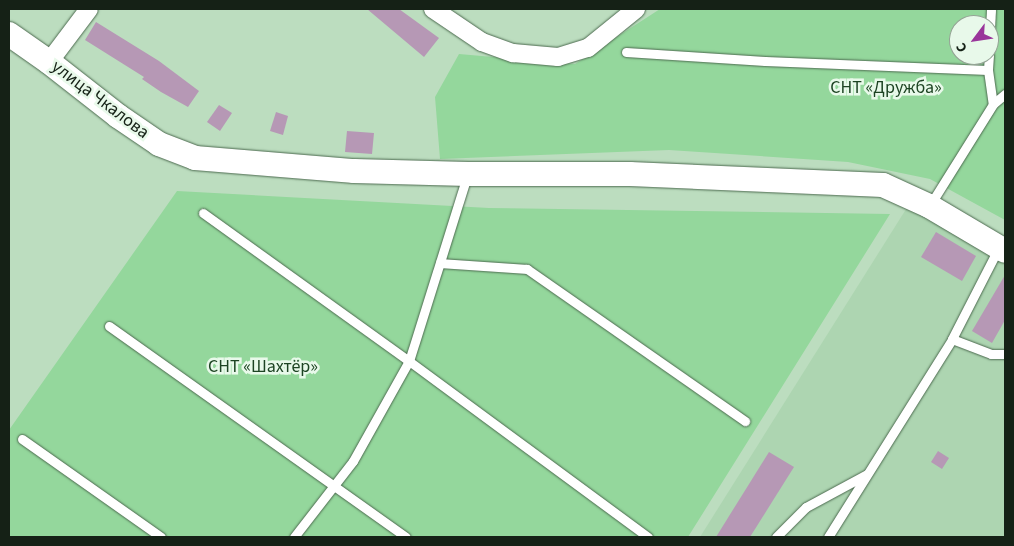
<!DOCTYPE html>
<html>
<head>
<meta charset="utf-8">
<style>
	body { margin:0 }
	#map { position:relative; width:1014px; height:546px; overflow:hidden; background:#bcddbf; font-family:"Source Sans 3",sans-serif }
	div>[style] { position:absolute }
	.built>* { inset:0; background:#add5b1 }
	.green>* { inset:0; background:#94d79c }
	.building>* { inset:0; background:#b698b5 }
	.roads { filter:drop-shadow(0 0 1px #4c6a4f) drop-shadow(0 0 1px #4c6a4f) }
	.service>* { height:9px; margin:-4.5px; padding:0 4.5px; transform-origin:4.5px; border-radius:4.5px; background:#fff }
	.minor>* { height:18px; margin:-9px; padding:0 9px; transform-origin:9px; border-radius:9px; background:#fff }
	.secondary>* { height:24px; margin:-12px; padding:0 12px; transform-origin:12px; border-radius:12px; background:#fff }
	span { translate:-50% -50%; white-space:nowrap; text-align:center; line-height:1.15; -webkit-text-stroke:5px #e8f9ea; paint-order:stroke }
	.park-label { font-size:18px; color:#1d4423 }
	.street-label { font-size:18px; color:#152116 }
	.frame { position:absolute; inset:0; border:10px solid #152116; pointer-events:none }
	.north { position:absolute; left:949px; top:15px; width:50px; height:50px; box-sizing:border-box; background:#e8f9ea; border:1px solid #94a395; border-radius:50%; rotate:239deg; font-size:14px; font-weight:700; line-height:20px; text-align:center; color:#152116 }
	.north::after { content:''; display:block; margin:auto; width:18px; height:22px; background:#99359a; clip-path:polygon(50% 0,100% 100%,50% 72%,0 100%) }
</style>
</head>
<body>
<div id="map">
	<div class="built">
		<div style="clip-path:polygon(908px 206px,1005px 263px,1005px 537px,700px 537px)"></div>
	</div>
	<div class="green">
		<div style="clip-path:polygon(evenodd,660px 9px,1005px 9px,1005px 220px,930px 179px,848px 162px,669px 150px,440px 159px,435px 97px,459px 54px,575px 64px,660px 9px,959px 25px,989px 25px,989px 55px,959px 55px,959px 25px)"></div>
		<div style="clip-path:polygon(177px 191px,489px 208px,890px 214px,688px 537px,9px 537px,9px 430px)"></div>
	</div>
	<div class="building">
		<div style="clip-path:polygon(367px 9px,399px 9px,439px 38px,424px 57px)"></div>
		<div style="clip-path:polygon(96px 22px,159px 61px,199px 91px,188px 107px,161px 92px,142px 79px,144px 77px,85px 40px)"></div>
		<div style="clip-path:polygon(219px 105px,232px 113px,220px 131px,207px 122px)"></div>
		<div style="clip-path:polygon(276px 112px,288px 116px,283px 135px,270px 131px)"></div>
		<div style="clip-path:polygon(347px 131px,374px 133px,372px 154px,345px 152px)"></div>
		<div style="clip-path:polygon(936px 232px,976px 256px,962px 281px,921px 257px)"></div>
		<div style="clip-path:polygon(1005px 275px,1005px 320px,992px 343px,972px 331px)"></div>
		<div style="clip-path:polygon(938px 451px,949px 458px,942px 469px,931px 462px)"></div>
		<div style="clip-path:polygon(769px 452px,794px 467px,750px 537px,716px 537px)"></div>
	</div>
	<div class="roads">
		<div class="service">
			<div style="left:989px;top:48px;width:39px;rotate:-87deg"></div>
			<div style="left:626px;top:52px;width:139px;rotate:3.7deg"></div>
			<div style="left:765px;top:61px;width:223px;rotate:2.3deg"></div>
			<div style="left:989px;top:55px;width:15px;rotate:94deg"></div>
			<div style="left:988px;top:70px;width:34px;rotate:82deg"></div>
			<div style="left:930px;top:205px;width:119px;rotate:-58deg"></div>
			<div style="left:993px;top:104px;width:16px;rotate:-40deg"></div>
			<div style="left:203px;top:213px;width:254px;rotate:35.7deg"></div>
			<div style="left:409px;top:361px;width:297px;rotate:36.4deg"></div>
			<div style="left:998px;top:249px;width:101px;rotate:117.1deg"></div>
			<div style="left:952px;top:339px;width:42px;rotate:21deg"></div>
			<div style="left:991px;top:354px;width:14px"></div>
			<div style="left:440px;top:263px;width:87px;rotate:3.9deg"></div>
			<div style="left:527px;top:269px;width:266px;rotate:34.9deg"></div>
			<div style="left:109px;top:326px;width:364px;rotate:35.4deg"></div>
			<div style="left:22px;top:439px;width:170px;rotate:35.2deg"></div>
			<div style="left:294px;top:537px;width:96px;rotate:-52.2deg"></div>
			<div style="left:353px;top:461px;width:115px;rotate:-60.8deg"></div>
			<div style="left:409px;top:361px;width:194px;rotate:-72.6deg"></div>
			<div style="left:776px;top:537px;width:42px;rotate:-45deg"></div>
			<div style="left:806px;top:507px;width:69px;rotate:-28.4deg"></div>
			<div style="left:828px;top:537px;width:234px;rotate:-57.9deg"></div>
		</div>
		<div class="minor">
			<div style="left:433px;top:9px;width:59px;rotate:34deg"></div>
			<div style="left:482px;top:42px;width:33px;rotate:20deg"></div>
			<div style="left:513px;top:53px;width:45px;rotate:5.1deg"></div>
			<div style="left:558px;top:57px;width:31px;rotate:-17deg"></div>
			<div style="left:588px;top:48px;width:62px;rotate:-39.1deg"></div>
			<div style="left:49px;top:62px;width:66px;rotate:-53deg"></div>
		</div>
		<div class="secondary">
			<div style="left:9px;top:34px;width:49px;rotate:35deg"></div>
			<div style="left:49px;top:62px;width:88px;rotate:38deg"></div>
			<div style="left:118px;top:116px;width:50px;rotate:34.3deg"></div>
			<div style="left:159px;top:144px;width:39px;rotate:21deg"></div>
			<div style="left:195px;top:158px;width:160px;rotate:4.7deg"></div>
			<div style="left:354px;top:171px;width:114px;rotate:1.5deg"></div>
			<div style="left:468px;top:174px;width:162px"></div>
			<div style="left:630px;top:174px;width:253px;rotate:2.5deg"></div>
			<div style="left:883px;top:185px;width:51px;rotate:24.5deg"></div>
			<div style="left:929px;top:206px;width:88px;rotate:30.6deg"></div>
		</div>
	</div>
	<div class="park-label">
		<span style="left:886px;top:88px">СНТ «Дружба»</span>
		<span style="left:263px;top:367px">СНТ «Шахтёр»</span>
	</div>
	<div class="street-label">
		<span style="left:100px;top:100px;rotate:37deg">улица Чкалова</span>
	</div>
	<div class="frame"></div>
	<div class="north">С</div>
</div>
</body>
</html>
